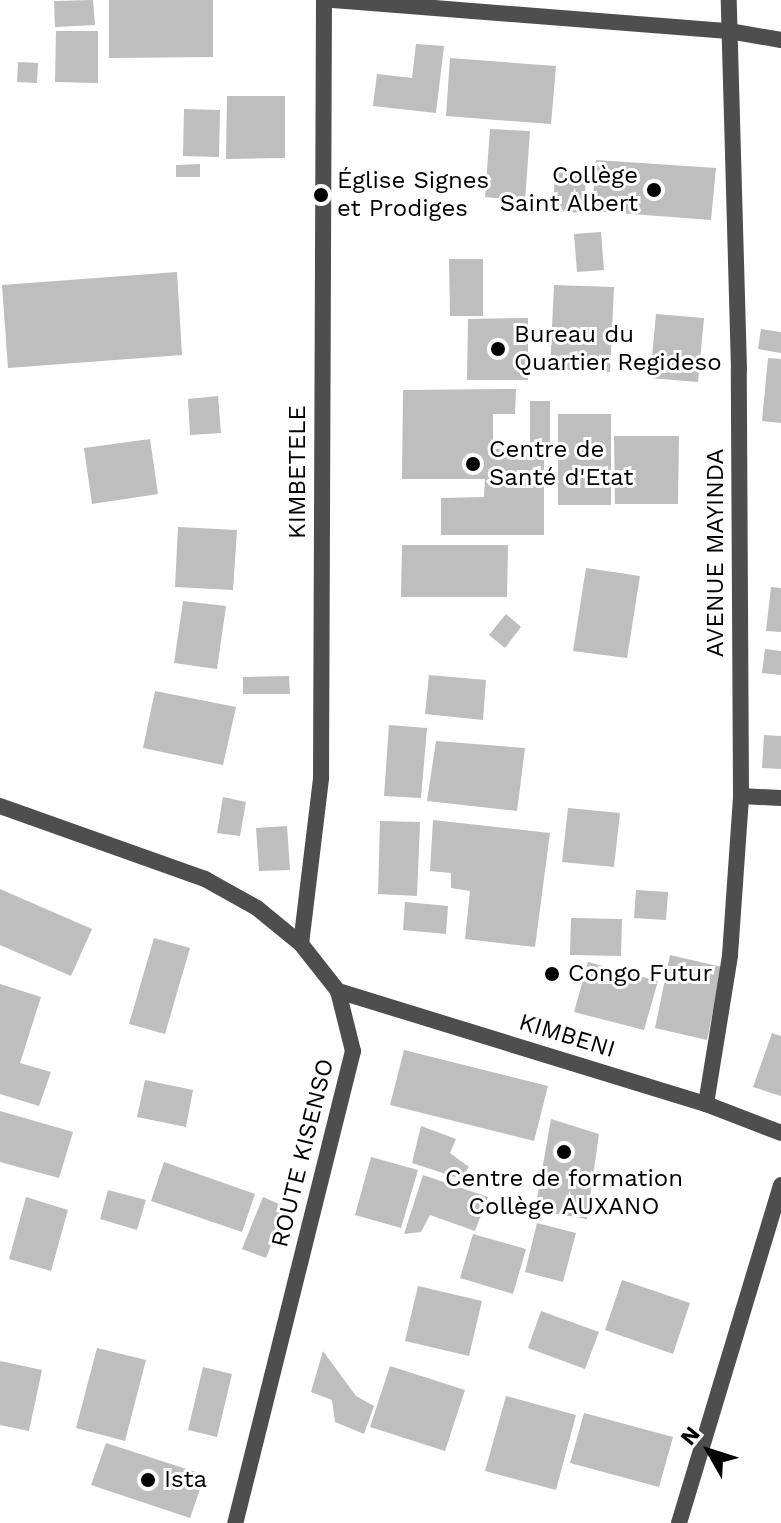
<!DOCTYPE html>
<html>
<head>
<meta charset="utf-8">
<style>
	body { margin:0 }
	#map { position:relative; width:781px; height:1523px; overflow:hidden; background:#fff; font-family:"Work Sans",sans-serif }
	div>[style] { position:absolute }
	.building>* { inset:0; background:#bebebe }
	.minor>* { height:16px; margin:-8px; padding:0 8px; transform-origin:8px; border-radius:8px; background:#4e4e4e }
	.dots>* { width:22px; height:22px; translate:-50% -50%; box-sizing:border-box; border:4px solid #fff; border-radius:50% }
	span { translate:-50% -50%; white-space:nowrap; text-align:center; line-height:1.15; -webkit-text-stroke:6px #fff; paint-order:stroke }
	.poi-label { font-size:24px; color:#000 }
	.right { translate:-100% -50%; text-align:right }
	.left { translate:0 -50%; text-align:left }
	.street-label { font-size:24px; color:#000 }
	.north { position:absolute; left:669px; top:1411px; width:80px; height:80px; -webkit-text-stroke:6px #fff; paint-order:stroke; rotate:309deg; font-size:22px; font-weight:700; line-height:32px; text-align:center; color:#000 }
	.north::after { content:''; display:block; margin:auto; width:28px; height:36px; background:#000; clip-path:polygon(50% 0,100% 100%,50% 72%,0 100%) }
</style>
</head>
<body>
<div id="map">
	<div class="building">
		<div style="clip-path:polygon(93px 0,95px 25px,55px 27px,54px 1px)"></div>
		<div style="clip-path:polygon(109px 0,213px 0,213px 57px,109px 58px)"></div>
		<div style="clip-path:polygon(56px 31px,98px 31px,98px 83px,55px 82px)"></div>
		<div style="clip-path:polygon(416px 44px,444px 46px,436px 113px,373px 106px,377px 74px,412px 78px)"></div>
		<div style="clip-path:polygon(450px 58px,556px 66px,551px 124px,446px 116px)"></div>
		<div style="clip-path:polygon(18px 62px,38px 63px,37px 83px,17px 82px)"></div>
		<div style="clip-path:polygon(227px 96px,285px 96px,285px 158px,226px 159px)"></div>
		<div style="clip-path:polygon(184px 109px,220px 110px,219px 157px,183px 156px)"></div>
		<div style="clip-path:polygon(490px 129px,530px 131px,525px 201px,485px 197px)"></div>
		<div style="clip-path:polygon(596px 160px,716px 168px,711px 220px,592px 211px)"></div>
		<div style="clip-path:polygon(200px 164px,200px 177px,176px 177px,176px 165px)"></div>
		<div style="clip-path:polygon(555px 172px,586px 175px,584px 213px,553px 211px)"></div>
		<div style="clip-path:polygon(601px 232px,604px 270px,577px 272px,574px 234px)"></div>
		<div style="clip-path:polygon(449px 259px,483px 259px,483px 316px,450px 316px)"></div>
		<div style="clip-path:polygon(177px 272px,182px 355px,8px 368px,2px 285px)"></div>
		<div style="clip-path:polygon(554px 285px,614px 287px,610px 372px,550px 369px)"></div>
		<div style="clip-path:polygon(656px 314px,704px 318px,698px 382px,650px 378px)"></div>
		<div style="clip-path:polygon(528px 318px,528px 380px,467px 380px,468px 319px)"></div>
		<div style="clip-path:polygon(761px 329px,781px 332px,781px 353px,758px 349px)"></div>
		<div style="clip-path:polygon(768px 358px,781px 359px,781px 423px,762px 421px)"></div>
		<div style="clip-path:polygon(516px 389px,515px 414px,493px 414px,493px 449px,544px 448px,544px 535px,441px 535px,441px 498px,484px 497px,485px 479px,402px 479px,403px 390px)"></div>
		<div style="clip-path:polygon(218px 396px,221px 433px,190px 435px,188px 399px)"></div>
		<div style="clip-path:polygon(530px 401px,550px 401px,550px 443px,530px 443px)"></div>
		<div style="clip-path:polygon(558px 414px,611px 414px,611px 505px,558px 505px)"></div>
		<div style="clip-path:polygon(614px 436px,679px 436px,678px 504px,615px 504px)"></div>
		<div style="clip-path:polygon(150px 439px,158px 494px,92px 504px,84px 448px)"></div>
		<div style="clip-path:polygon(178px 527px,237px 530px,233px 590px,175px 587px)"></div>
		<div style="clip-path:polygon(402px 545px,508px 545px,507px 597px,401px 597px)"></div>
		<div style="clip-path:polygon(586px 568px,640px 576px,627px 658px,573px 651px)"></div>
		<div style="clip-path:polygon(771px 587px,781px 588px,781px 632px,766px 631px)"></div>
		<div style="clip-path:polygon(183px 601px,226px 606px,217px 669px,174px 663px)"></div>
		<div style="clip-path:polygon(506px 614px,521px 627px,505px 648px,489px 635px)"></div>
		<div style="clip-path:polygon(765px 649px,781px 651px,781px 675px,762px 673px)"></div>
		<div style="clip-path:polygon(429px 675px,486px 680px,483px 720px,425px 714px)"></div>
		<div style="clip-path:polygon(289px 676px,290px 694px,243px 694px,243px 677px)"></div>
		<div style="clip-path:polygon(155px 691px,236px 707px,223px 765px,143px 748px)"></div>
		<div style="clip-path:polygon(389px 725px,427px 728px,421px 798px,384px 796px)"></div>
		<div style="clip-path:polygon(764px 735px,781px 736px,781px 769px,762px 768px)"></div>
		<div style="clip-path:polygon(436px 741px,525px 748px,517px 811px,427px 801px)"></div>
		<div style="clip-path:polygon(223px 797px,246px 802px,240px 836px,217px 833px)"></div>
		<div style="clip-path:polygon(568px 808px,620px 813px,614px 867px,562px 862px)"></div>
		<div style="clip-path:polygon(433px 820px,550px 833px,535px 947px,465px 939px,470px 891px,451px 888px,451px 873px,430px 871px)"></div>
		<div style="clip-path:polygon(380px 821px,420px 822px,417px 896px,378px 894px)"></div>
		<div style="clip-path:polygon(287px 826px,290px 870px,259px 871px,256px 828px)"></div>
		<div style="clip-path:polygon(0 889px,92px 929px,71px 976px,0 945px)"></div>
		<div style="clip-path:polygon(636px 890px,668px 892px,666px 920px,634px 918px)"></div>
		<div style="clip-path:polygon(405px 902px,448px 906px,446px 934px,403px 930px)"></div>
		<div style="clip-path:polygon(571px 918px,622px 919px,621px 956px,570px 955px)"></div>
		<div style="clip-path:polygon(154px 938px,190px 948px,165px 1034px,129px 1024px)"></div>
		<div style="clip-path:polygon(670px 955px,722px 967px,707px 1040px,655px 1028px)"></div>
		<div style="clip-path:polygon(588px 962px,658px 981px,644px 1030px,574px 1012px)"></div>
		<div style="clip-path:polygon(0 984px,41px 997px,20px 1063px,51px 1072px,39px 1106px,0 1094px)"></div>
		<div style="clip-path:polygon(772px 1033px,781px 1036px,781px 1096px,753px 1087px)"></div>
		<div style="clip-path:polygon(404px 1050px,548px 1086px,534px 1141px,390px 1105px)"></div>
		<div style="clip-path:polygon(145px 1080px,193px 1090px,186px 1127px,137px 1117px)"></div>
		<div style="clip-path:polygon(0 1111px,73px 1132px,59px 1178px,0 1162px)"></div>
		<div style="clip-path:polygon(551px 1119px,599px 1134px,587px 1219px,535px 1210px)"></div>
		<div style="clip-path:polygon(421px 1126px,456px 1139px,450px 1153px,469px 1167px,461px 1179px,412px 1163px)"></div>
		<div style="clip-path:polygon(371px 1157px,418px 1170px,401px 1228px,355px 1215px)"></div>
		<div style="clip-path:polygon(164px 1162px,255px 1194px,242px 1232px,151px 1201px)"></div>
		<div style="clip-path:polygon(423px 1175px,488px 1197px,475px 1231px,430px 1215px,421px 1232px,404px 1234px)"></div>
		<div style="clip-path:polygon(108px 1190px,146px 1200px,137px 1230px,100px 1219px)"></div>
		<div style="clip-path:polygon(26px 1197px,68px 1210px,51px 1271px,9px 1259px)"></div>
		<div style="clip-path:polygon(263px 1197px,286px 1207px,266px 1258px,242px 1249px)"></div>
		<div style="clip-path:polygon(537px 1223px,576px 1233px,563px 1282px,525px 1272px)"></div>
		<div style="clip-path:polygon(473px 1234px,526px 1249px,513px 1294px,460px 1278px)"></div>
		<div style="clip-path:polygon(622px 1280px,690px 1303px,673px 1354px,605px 1330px)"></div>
		<div style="clip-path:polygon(418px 1286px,482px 1301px,469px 1356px,405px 1341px)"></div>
		<div style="clip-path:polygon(541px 1311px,599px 1332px,585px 1369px,528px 1348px)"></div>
		<div style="clip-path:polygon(97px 1348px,146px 1360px,125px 1441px,76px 1428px)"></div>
		<div style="clip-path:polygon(323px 1351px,356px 1396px,374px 1406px,364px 1434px,335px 1422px,332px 1400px,311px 1392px)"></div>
		<div style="clip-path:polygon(0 1361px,42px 1370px,29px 1431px,0 1425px)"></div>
		<div style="clip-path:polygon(390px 1366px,465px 1390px,445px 1451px,370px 1427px)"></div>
		<div style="clip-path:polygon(203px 1367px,232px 1374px,217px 1437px,188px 1430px)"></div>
		<div style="clip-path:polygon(506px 1396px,576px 1415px,556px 1490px,485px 1471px)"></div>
		<div style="clip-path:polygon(584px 1413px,673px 1437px,659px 1487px,570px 1463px)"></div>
		<div style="clip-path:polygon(106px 1443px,205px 1475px,190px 1518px,91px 1485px)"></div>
	</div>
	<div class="minor">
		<div style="left:333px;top:0;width:397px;rotate:4.5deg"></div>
		<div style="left:729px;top:31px;width:53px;rotate:9.8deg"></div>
		<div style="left:741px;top:796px;width:40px;rotate:2.9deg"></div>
		<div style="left:0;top:806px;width:218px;rotate:19.6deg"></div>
		<div style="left:205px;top:879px;width:60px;rotate:29.1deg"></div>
		<div style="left:257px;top:908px;width:57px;rotate:39.3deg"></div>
		<div style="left:301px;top:944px;width:60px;rotate:51.8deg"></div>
		<div style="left:338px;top:991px;width:62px;rotate:76deg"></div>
		<div style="left:353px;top:1051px;width:487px;rotate:104deg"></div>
		<div style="left:301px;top:944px;width:167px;rotate:-83.1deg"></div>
		<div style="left:321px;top:778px;width:778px;rotate:-89.78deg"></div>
		<div style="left:338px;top:991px;width:385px;rotate:17.1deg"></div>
		<div style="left:706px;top:1104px;width:80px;rotate:21.1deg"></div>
		<div style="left:706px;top:1104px;width:151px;rotate:-80.8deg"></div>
		<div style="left:730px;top:955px;width:159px;rotate:-86deg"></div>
		<div style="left:741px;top:796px;width:427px;rotate:-90.3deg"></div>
		<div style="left:739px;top:369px;width:369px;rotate:-91.6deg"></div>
		<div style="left:679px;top:1523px;width:353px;rotate:-73.2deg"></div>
	</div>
	<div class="dots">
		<div style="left:654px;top:190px;background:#000"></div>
		<div style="left:321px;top:195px;background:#000"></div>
		<div style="left:498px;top:349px;background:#000"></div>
		<div style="left:473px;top:464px;background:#000"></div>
		<div style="left:552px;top:974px;background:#000"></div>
		<div style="left:564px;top:1152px;background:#000"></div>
		<div style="left:148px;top:1480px;background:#000"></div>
	</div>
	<div class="poi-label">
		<span class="right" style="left:638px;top:190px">Collège<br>Saint Albert</span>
		<span class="left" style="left:337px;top:195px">Église Signes<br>et Prodiges</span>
		<span class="left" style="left:514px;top:349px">Bureau du<br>Quartier Regideso</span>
		<span class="left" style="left:489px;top:464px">Centre de<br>Santé d'Etat</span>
		<span class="left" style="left:568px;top:974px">Congo Futur</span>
		<span style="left:564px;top:1193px">Centre de formation<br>Collège AUXANO</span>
		<span class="left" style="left:164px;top:1480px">Ista</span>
	</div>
	<div class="street-label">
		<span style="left:298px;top:472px;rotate:-90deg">KIMBETELE</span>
		<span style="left:716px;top:553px;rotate:-90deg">AVENUE MAYINDA</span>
		<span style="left:567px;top:1036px;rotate:17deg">KIMBENI</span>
		<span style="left:303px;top:1153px;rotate:-76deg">ROUTE KISENSO</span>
	</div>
	<div class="north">N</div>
</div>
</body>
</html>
